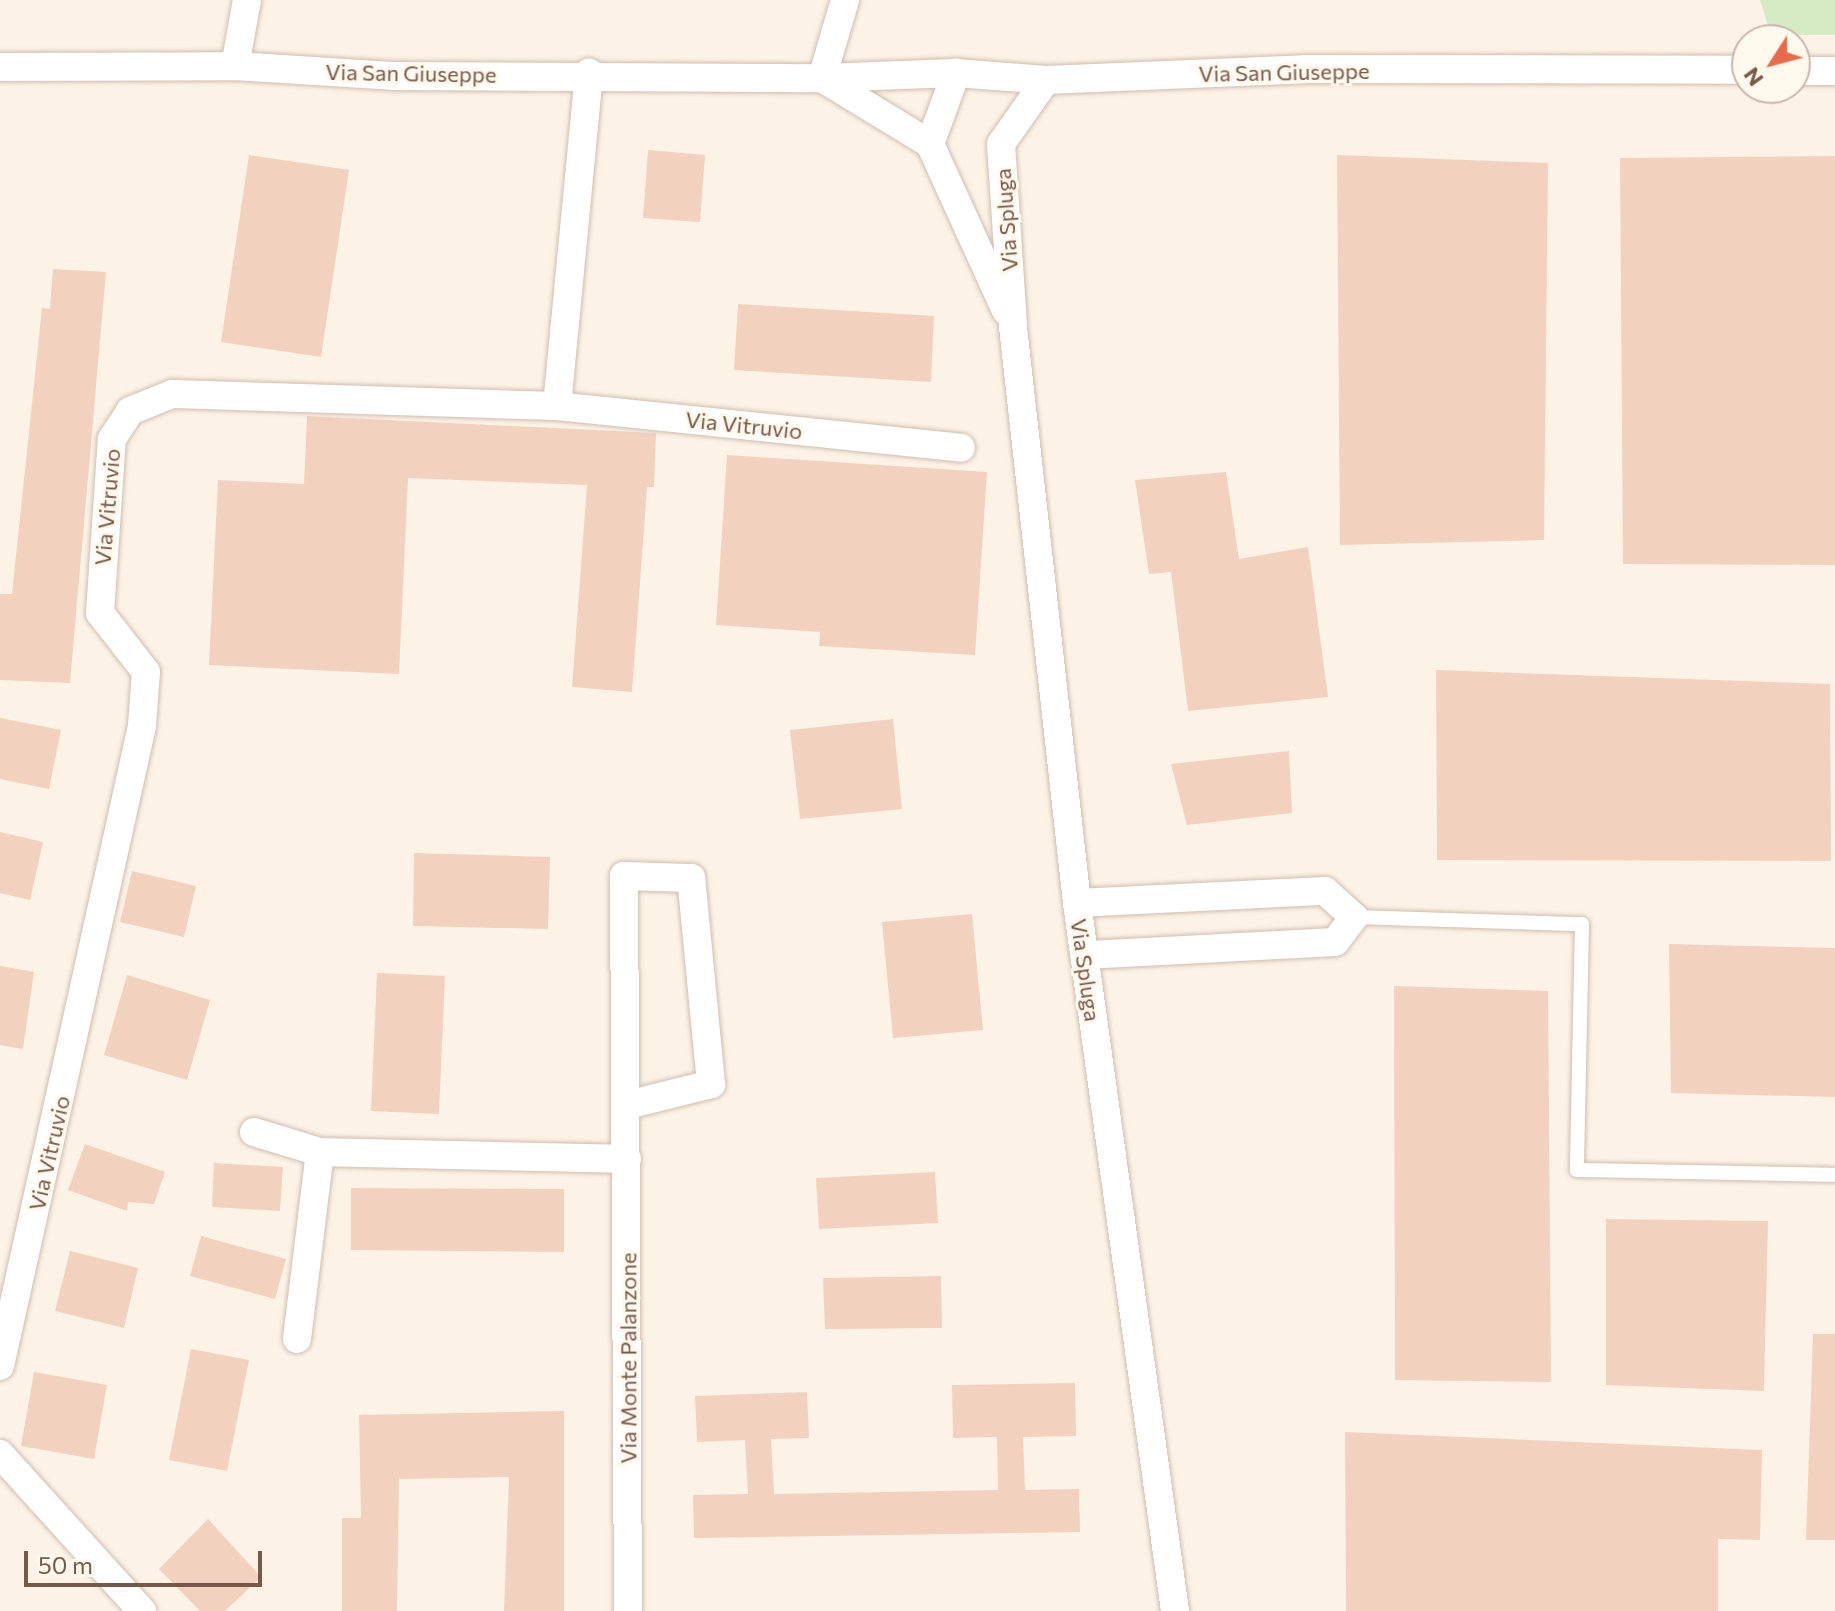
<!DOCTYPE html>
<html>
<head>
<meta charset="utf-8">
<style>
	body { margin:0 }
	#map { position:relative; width:1835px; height:1611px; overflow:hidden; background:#fcf3e6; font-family:Commissioner,sans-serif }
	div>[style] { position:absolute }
	.green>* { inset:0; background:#d5ebc4 }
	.building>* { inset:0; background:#f2d2be }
	.roads { filter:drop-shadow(0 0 2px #d0bdaf) drop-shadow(0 0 2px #d0bdaf) }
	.service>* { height:14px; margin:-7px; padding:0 7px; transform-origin:7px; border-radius:7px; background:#fff }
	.minor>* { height:28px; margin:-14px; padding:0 14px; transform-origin:14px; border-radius:14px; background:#fff }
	span { translate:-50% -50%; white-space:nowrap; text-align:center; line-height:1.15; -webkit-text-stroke:6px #fff8ed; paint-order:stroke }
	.street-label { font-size:22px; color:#76594b }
	.north { position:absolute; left:1731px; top:24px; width:80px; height:80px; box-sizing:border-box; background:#fff8ed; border:2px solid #c8b8ac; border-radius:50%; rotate:234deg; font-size:22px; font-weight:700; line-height:32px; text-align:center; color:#76594b }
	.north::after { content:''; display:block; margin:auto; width:28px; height:36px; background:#e76b4b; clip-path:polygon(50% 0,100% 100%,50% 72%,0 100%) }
	.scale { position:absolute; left:24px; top:1551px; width:238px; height:36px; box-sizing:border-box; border:4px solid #76594b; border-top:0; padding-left:10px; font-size:24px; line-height:28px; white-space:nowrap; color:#76594b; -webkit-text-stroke:6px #fff8ed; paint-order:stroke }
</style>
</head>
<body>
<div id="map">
	<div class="green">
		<div style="clip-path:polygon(1760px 0,1835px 0,1835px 35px,1771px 35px)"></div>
	</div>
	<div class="building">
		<div style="clip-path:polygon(648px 150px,705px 155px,700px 222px,643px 218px)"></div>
		<div style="clip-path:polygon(249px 155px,349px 170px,321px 357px,221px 342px)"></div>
		<div style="clip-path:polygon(1337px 155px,1548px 163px,1544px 540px,1340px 545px)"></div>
		<div style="clip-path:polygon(1835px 156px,1835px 565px,1623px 564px,1620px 158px)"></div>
		<div style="clip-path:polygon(53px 269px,106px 272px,70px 683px,0 680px,0 594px,12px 594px,42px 308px,50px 309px)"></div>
		<div style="clip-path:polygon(738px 304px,934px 316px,931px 382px,734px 370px)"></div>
		<div style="clip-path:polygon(307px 416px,656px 433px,654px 487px,647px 487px,632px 692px,572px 687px,587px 485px,408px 478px,399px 674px,209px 665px,218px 480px,304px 484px)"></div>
		<div style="clip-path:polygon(727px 455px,987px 472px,975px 655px,819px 646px,820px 632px,716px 625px)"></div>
		<div style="clip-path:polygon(1226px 472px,1239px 559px,1308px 547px,1328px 697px,1188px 711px,1171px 572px,1149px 574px,1135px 480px)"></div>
		<div style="clip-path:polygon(1436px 670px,1830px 684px,1831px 861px,1437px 860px)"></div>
		<div style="clip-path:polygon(0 718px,61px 730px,49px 789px,0 779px)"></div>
		<div style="clip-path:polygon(893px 719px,902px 809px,800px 819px,790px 730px)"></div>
		<div style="clip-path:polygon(1289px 751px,1292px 813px,1187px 825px,1171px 764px)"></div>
		<div style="clip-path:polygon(0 832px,43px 842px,30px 900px,0 893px)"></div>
		<div style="clip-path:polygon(414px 853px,550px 857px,548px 929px,413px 926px)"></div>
		<div style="clip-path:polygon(132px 871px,196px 886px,184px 937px,120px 922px)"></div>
		<div style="clip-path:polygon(972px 914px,983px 1030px,893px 1038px,882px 922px)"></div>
		<div style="clip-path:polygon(1669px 944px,1835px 948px,1835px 1097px,1671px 1093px)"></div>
		<div style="clip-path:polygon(0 966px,34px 972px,23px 1049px,0 1045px)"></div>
		<div style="clip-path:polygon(377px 973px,445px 976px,439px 1114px,371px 1111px)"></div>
		<div style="clip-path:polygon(127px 975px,210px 1000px,187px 1080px,104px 1055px)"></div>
		<div style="clip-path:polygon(1394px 986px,1548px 991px,1551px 1382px,1395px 1380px)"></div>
		<div style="clip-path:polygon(85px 1144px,165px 1172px,154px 1204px,128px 1202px,127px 1211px,68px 1190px)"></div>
		<div style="clip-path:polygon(214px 1163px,283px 1167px,280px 1211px,212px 1207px)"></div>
		<div style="clip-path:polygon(935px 1172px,938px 1223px,819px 1229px,816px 1178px)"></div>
		<div style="clip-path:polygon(351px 1188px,564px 1189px,564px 1252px,351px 1250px)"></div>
		<div style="clip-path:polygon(1606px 1219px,1768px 1221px,1764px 1391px,1606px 1385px)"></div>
		<div style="clip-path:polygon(201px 1236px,286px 1259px,275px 1299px,190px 1276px)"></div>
		<div style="clip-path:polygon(70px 1251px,138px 1268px,124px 1328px,55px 1311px)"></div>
		<div style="clip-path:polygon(941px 1276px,942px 1328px,825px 1329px,823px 1278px)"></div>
		<div style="clip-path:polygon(1813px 1334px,1835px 1334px,1835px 1540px,1806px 1540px)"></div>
		<div style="clip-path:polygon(191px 1349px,249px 1360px,227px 1471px,169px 1460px)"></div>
		<div style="clip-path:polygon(34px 1372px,107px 1385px,94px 1459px,21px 1446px)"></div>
		<div style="clip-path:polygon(1075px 1383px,1076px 1436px,1023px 1437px,1025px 1490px,1079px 1489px,1080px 1532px,694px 1538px,693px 1495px,748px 1494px,745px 1440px,697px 1442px,695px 1396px,807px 1392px,809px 1438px,771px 1439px,774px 1494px,998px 1490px,997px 1437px,953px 1438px,952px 1385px)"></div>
		<div style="clip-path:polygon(564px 1411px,564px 1611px,504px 1611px,509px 1477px,399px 1479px,397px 1611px,342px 1611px,342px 1518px,361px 1518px,359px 1415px)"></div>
		<div style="clip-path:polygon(1345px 1432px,1762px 1450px,1760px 1540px,1718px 1539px,1718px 1611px,1346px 1611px)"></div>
		<div style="clip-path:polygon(208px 1519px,261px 1577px,225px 1611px,200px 1611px,159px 1569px)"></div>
	</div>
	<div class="roads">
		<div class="service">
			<div style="left:1354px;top:917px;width:228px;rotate:1.8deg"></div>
			<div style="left:1582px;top:924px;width:246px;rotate:91.2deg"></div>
			<div style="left:1577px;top:1170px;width:258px;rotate:1.1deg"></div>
		</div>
		<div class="minor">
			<div style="left:845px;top:0;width:81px;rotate:106.4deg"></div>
			<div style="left:822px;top:78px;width:127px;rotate:31.4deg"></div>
			<div style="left:930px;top:144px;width:183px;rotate:65.5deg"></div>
			<div style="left:235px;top:66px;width:67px;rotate:-79.7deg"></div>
			<div style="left:0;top:67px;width:235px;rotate:-0.2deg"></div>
			<div style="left:235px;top:66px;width:157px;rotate:3.6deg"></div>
			<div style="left:392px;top:76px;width:430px;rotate:0.3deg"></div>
			<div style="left:822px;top:78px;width:134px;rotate:-2.1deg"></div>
			<div style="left:956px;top:73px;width:90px;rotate:4.4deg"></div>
			<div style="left:1046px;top:80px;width:259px;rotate:-2.4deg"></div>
			<div style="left:1305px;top:69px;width:442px;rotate:0.1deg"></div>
			<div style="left:1795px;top:71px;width:40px"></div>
			<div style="left:1046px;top:80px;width:78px;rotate:125.1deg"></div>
			<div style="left:1001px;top:144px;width:183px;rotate:86.2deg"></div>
			<div style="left:1013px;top:327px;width:580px;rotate:83.66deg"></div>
			<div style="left:1077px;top:903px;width:715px;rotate:82.12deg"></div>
			<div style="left:930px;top:144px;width:76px;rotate:-69.9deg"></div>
			<div style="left:557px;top:406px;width:335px;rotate:-84.5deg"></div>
			<div style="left:1077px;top:903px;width:248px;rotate:-2.8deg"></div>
			<div style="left:1325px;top:891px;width:39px;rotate:42deg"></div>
			<div style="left:1354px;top:917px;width:31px;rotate:127deg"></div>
			<div style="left:1335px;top:942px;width:251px;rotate:177deg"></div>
			<div style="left:627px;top:1105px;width:87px;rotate:-14deg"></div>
			<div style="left:711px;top:1084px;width:207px;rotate:-95.5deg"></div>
			<div style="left:691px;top:878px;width:67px;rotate:-178.3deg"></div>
			<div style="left:624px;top:876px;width:735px;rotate:89.69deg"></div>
			<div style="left:254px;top:1132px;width:69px;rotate:16.9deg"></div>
			<div style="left:297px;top:1339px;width:188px;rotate:-83deg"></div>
			<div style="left:320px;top:1152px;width:307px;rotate:1.3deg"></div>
			<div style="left:0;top:1366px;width:656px;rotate:-77.49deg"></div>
			<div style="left:142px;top:726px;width:54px;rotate:-85.8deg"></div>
			<div style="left:146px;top:672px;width:75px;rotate:-127.9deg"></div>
			<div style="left:100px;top:613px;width:174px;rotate:-86.1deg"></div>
			<div style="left:112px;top:439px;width:33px;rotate:-57deg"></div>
			<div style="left:130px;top:411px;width:45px;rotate:-22deg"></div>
			<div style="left:172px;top:394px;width:385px;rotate:1.8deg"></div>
			<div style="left:557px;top:406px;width:406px;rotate:5.9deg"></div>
			<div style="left:0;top:1454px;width:212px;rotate:47.9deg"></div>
		</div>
	</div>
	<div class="street-label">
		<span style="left:1284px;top:72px;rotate:-1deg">Via San Giuseppe</span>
		<span style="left:411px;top:73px;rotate:1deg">Via San Giuseppe</span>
		<span style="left:1006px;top:220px;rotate:-94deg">Via Spluga</span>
		<span style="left:744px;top:425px;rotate:6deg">Via Vitruvio</span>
		<span style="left:107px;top:507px;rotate:-85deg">Via Vitruvio</span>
		<span style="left:1086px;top:970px;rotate:82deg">Via Spluga</span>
		<span style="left:49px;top:1153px;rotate:-77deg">Via Vitruvio</span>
		<span style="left:628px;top:1358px;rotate:-90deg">Via Monte Palanzone</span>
	</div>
	<div class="north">N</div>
	<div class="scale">50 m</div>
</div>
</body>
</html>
